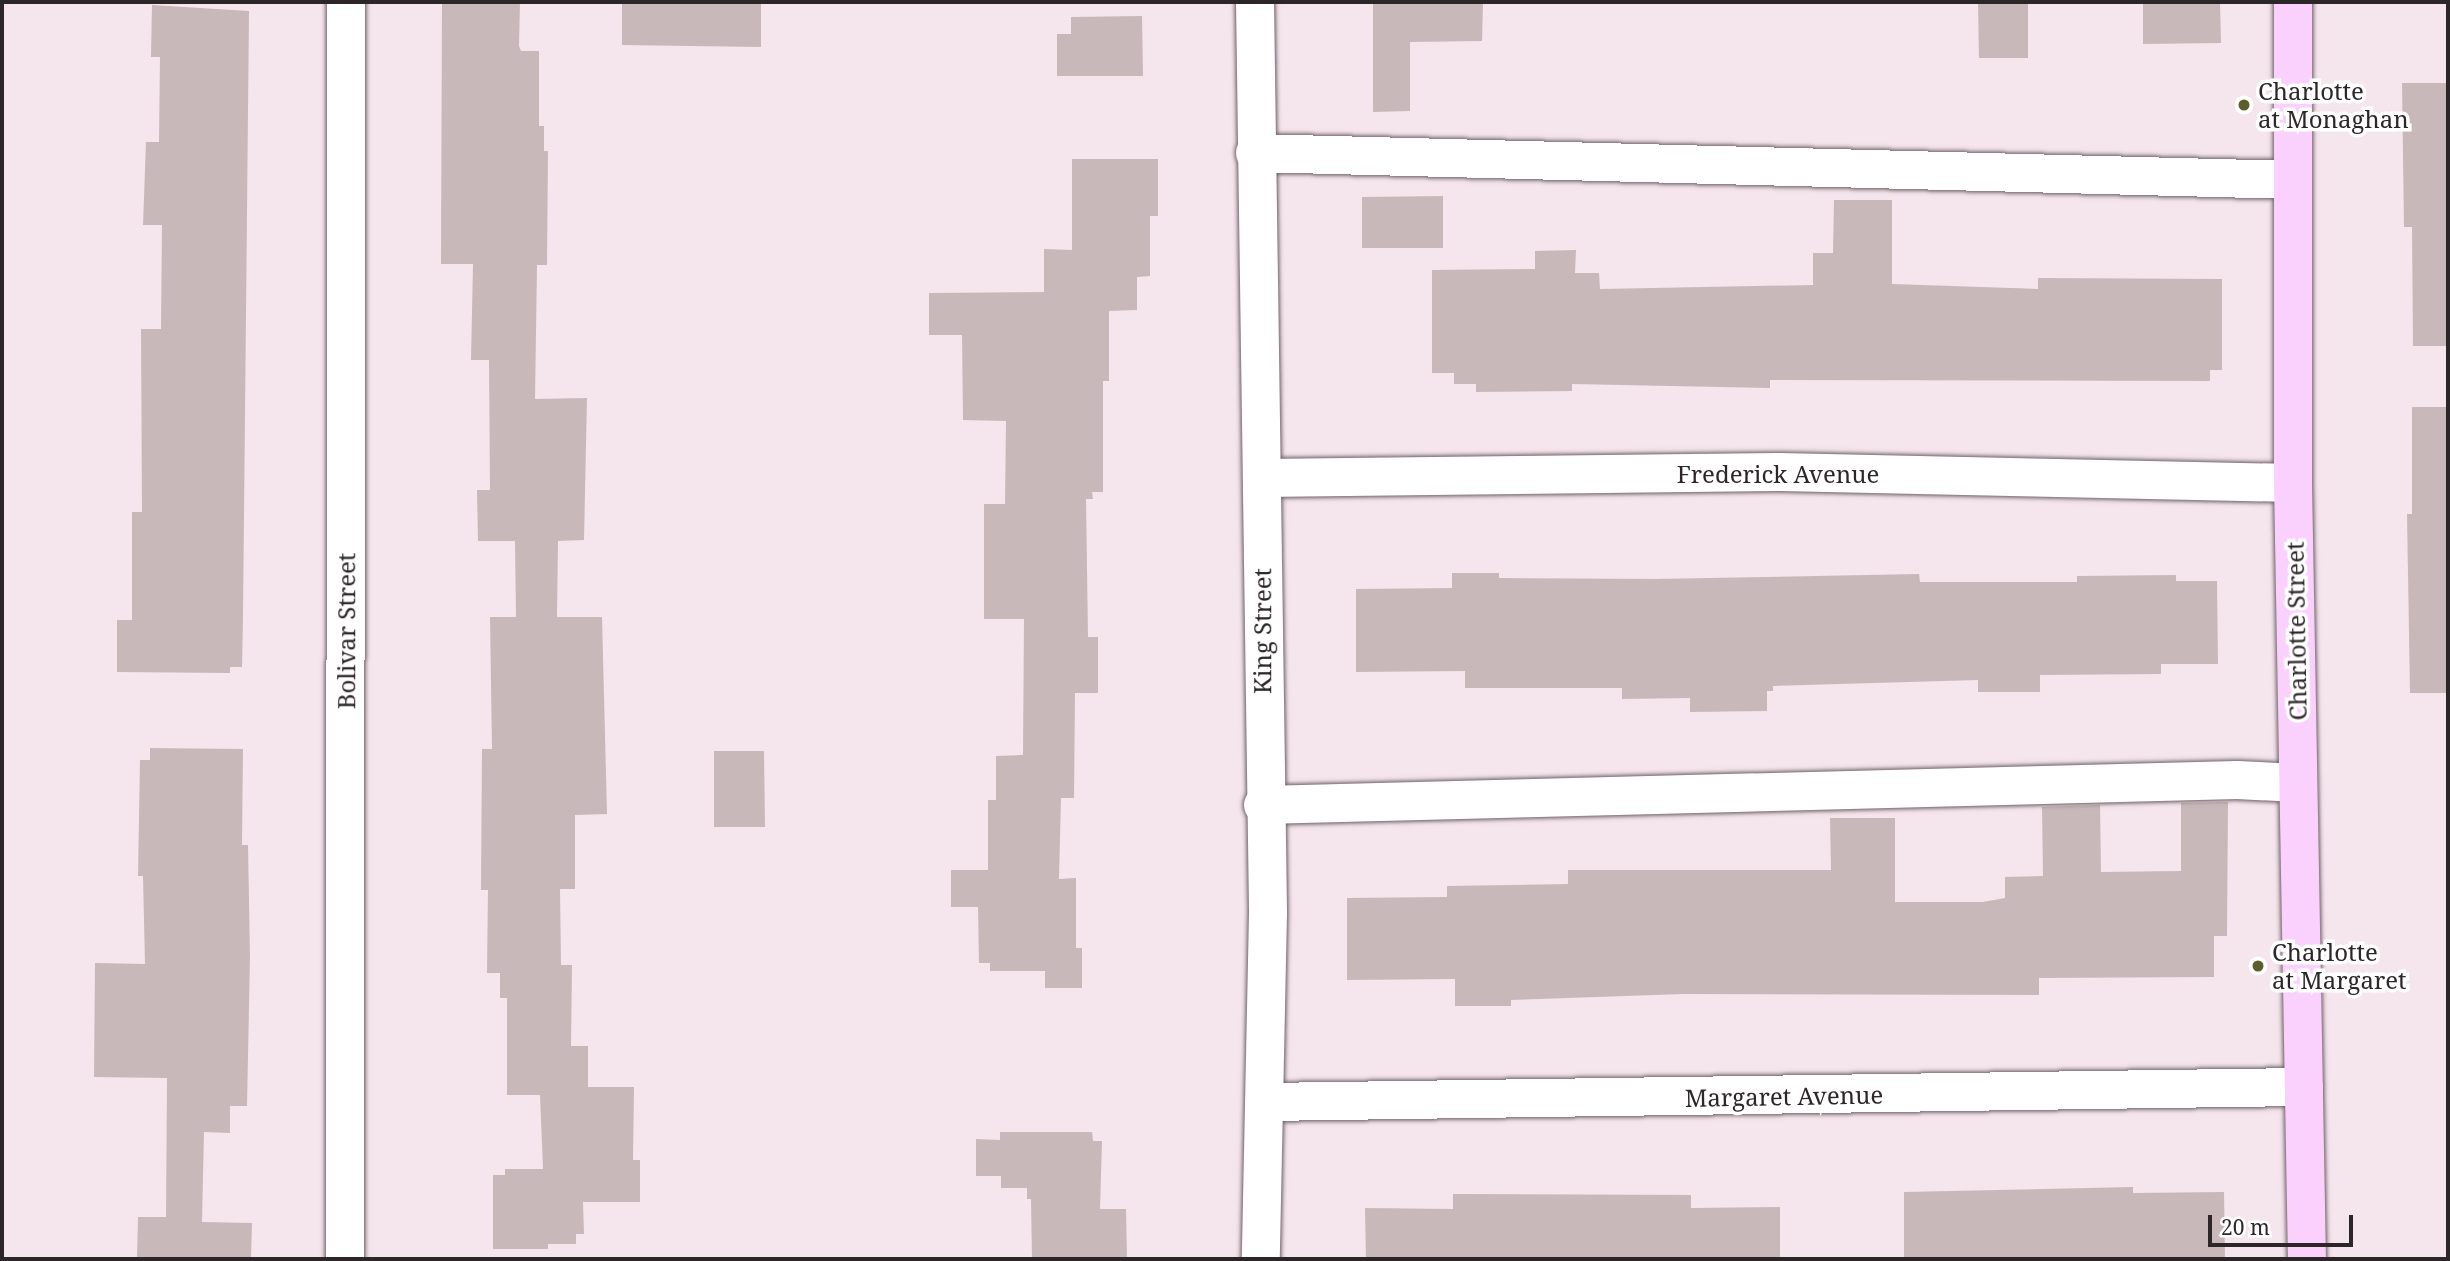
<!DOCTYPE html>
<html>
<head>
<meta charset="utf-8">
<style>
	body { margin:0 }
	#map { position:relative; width:2450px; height:1261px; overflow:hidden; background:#f5e5ec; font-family:"Noto Serif",serif }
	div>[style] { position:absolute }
	.building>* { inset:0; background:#c9b8b9 }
	.roads { filter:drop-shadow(0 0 2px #6f6268) drop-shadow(0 0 2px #6f6268) }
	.minor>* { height:38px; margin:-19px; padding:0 19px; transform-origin:19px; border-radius:19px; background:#fff }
	.major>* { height:38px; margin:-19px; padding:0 19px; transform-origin:19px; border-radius:19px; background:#fad0fd }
	.dots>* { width:19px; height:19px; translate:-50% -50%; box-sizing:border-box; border:4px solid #fff; border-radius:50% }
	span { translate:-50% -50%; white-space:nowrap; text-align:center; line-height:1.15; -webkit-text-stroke:7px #fff; paint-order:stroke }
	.poi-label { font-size:24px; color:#2c2629 }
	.left { translate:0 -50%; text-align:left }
	.street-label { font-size:24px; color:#2c2629 }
	.frame { position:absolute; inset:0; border:4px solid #2c2629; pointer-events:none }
	.scale { position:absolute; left:2208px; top:1215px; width:145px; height:32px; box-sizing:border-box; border:4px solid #2c2629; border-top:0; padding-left:9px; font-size:21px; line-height:24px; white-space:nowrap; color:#2c2629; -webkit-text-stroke:5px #fff; paint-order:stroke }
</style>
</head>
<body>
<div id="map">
	<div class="building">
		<div style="clip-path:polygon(442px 2px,520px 2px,519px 46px,521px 51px,539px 51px,539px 126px,544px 126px,544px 151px,548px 151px,547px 265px,537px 265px,535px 399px,587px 398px,584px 540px,558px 541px,557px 617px,602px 617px,607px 814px,575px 815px,575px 889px,560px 889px,561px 965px,572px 965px,571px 1046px,588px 1046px,588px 1087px,634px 1087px,633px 1160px,640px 1160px,640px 1202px,583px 1202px,584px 1234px,576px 1234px,576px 1244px,548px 1244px,548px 1249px,493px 1249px,493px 1175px,505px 1175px,505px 1169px,543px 1169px,540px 1095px,507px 1095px,507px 998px,500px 998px,500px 973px,487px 973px,488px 890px,481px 890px,482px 749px,492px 749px,490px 617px,516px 617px,515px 541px,478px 541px,477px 490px,490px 490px,489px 360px,471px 360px,473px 264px,441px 264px)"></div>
		<div style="clip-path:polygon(622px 2px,761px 3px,761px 47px,622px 45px)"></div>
		<div style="clip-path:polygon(1373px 2px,1483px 2px,1482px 41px,1410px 42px,1410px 111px,1373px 112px)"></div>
		<div style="clip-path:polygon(1978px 2px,2028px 2px,2028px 58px,1979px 58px)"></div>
		<div style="clip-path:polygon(2143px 2px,2220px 2px,2221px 43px,2143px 44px)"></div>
		<div style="clip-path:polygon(152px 5px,249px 11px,243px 616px,242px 667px,230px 667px,230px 673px,117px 672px,117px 620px,132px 620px,132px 512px,142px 512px,141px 329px,161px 329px,162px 225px,143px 225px,146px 142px,159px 142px,160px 57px,151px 57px)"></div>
		<div style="clip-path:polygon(1142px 16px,1143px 76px,1057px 76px,1057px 34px,1071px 34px,1071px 17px)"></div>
		<div style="clip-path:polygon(2402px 83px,2448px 83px,2448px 346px,2413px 346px,2412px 227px,2404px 227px)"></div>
		<div style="clip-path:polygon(1072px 159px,1158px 159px,1158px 216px,1150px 216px,1150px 276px,1137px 277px,1137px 310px,1109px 311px,1109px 381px,1103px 381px,1103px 492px,1092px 492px,1093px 499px,1086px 499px,1088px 637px,1098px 637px,1098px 693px,1075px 693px,1074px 798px,1061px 798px,1059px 879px,1076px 878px,1076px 948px,1082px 948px,1082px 988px,1045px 988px,1045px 971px,990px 971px,990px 963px,979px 963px,978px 907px,951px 907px,951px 870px,988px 870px,988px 800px,996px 800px,996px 756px,1023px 755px,1024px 619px,984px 619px,984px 504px,1005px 504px,1006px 421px,963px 420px,962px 335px,929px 335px,929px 293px,1044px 292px,1044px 249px,1072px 250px)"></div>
		<div style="clip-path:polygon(1443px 196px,1443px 248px,1362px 248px,1362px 197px)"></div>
		<div style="clip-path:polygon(1834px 200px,1892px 200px,1892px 284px,2038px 289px,2038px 278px,2222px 279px,2222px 370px,2210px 370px,2210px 381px,1770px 380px,1770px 388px,1572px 384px,1572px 391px,1476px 392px,1476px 384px,1454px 384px,1454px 373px,1432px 373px,1432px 270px,1535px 269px,1535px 251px,1576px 250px,1575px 273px,1599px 273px,1600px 289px,1813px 285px,1813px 253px,1833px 253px)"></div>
		<div style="clip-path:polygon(2412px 407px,2448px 407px,2448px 693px,2410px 693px,2407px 514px,2412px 514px)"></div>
		<div style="clip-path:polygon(1452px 573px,1499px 573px,1499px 578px,1655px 579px,1919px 574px,1920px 582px,2077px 582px,2077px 576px,2176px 575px,2176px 581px,2217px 581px,2218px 664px,2161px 664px,2161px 674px,2040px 675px,2040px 692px,1978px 692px,1978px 680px,1773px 686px,1773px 691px,1767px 691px,1767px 711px,1690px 712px,1690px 698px,1622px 699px,1622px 688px,1465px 688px,1465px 671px,1356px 672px,1356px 589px,1452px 588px)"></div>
		<div style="clip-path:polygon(150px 748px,243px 749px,242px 845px,248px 845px,250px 957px,247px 1106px,230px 1106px,230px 1133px,204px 1132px,202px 1222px,252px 1223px,251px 1259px,137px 1259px,138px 1217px,166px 1217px,167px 1078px,94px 1077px,95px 963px,145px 964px,143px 876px,138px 876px,140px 760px,150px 760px)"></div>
		<div style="clip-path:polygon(714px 751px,764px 751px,765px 827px,714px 827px)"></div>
		<div style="clip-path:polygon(2228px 802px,2227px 936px,2214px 936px,2214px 977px,2039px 978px,2039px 995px,1683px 994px,1511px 1000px,1511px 1006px,1455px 1006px,1455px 979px,1347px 980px,1347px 898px,1447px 897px,1447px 886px,1568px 884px,1568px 870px,1831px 870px,1830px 818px,1895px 818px,1895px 902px,1983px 902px,2005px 898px,2005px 877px,2043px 876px,2042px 807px,2100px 805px,2101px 872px,2181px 871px,2181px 803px)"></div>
		<div style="clip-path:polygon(1000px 1132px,1092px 1132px,1093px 1141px,1102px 1141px,1100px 1209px,1126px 1209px,1127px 1259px,1032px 1259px,1031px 1199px,1027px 1199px,1027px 1188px,1001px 1188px,1001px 1176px,976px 1176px,976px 1139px,1000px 1140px)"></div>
		<div style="clip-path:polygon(2133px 1187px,2133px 1193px,2224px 1192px,2225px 1259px,1904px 1259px,1904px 1192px)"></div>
		<div style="clip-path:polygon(1453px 1194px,1691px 1195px,1691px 1208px,1780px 1207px,1780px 1259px,1366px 1259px,1365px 1208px,1453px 1209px)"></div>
	</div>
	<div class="roads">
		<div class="minor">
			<div style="left:1255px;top:2px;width:911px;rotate:89.18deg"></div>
			<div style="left:1268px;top:913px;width:346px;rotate:91.2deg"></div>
			<div style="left:1255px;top:153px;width:1037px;rotate:1.49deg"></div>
			<div style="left:1262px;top:478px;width:518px;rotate:-0.66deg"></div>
			<div style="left:1780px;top:472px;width:513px;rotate:1.23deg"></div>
			<div style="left:1263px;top:805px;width:974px;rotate:-1.47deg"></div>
			<div style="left:2237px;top:780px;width:61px;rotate:2.8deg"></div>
			<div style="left:1265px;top:1102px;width:1039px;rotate:-0.83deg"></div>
			<div style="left:345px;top:1259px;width:1257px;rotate:-89.95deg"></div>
		</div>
		<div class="major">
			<div style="left:2293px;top:2px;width:481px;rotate:90deg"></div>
			<div style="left:2293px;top:483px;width:776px;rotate:88.97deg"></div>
		</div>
	</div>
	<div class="dots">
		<div style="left:2244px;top:105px;background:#5b5d2b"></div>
		<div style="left:2258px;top:966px;background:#5b5d2b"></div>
	</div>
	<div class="poi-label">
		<span class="left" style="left:2258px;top:105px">Charlotte<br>at Monaghan</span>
		<span class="left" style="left:2272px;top:966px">Charlotte<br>at Margaret</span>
	</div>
	<div class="street-label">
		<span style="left:1778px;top:474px">Frederick Avenue</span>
		<span style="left:346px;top:631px;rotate:-90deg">Bolivar Street</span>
		<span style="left:1262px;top:631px;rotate:-90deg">King Street</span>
		<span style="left:2296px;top:631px;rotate:-91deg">Charlotte Street</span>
		<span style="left:1784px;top:1096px;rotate:-1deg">Margaret Avenue</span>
	</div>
	<div class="frame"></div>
	<div class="scale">20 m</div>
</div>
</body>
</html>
